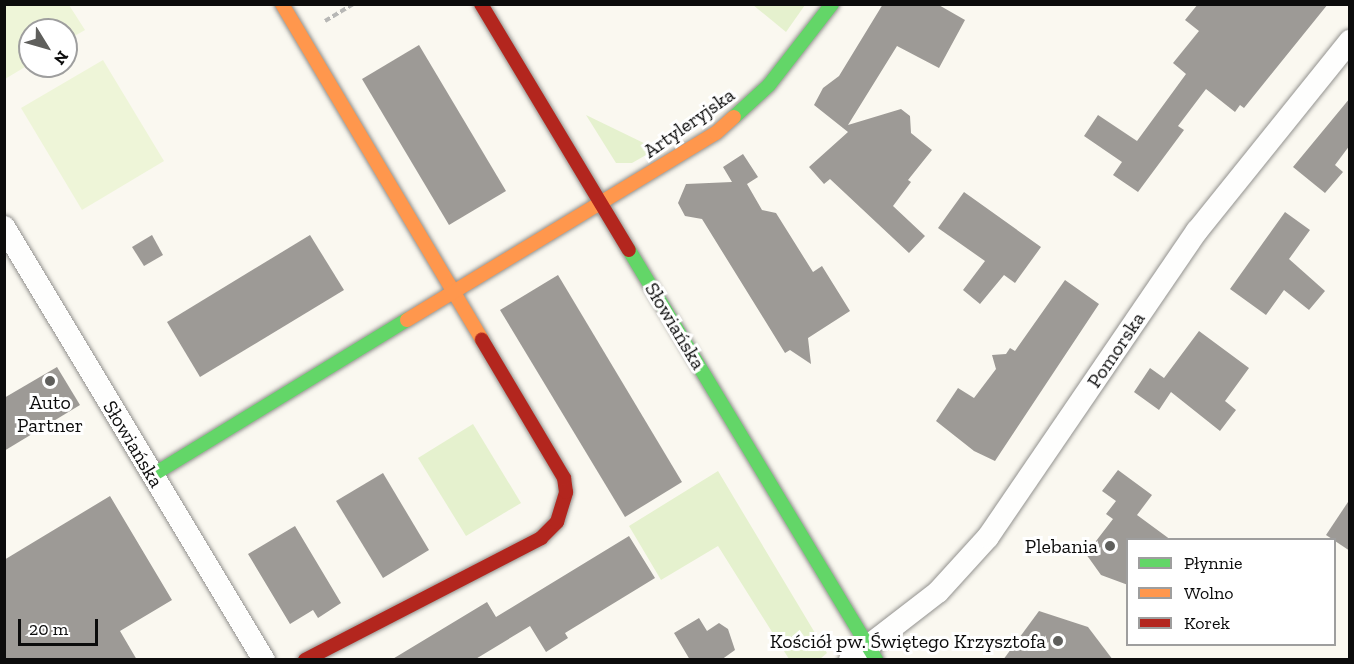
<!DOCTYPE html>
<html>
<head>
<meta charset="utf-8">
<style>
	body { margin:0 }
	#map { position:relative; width:1354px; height:664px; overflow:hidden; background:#faf8f0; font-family:"Zilla Slab",serif }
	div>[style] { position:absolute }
	.green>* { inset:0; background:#e5f1ce }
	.pitch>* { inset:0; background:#eef5d8 }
	.building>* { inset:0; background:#9d9a96 }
	.path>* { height:4px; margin-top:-2px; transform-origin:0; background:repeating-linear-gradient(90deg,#b7b7b5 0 6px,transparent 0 9px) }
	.roads { filter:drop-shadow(0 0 2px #93928f) drop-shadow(0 0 2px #93928f) }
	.street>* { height:22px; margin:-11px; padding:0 11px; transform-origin:11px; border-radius:11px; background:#fefefd }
	.fast>* { height:14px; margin:-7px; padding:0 7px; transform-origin:7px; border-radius:7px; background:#63d668 }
	.slow>* { height:14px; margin:-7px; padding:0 7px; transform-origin:7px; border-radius:7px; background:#ff974d }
	.jam>* { height:14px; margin:-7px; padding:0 7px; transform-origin:7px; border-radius:7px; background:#b3261e }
	.dots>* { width:16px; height:16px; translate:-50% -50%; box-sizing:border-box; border:3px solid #fff; border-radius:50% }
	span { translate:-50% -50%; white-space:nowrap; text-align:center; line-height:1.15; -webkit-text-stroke:6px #fff; paint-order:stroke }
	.street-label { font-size:20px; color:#0c0c0c }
	.poi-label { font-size:20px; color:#0c0c0c }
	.right { translate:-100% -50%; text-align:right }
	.frame { position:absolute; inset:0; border:6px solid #0c0c0c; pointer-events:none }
	.legend { position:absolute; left:1126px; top:538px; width:210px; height:108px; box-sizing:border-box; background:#fff; border:2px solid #9e9e9e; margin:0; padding:8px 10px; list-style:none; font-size:18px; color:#0c0c0c }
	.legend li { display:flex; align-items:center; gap:12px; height:30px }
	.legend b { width:30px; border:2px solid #9e9e9e }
	.north { position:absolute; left:18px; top:18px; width:60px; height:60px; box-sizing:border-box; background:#fff; border:2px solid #9e9e9e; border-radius:50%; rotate:127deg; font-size:16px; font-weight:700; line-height:24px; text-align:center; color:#0c0c0c }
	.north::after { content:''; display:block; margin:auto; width:21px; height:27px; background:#5f5f5c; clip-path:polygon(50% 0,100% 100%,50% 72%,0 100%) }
	.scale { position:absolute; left:18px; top:619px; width:80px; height:27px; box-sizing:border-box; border:3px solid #0c0c0c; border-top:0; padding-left:8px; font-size:18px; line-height:21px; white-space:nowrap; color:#0c0c0c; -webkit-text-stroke:4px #fff; paint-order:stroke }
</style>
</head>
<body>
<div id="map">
	<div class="green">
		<div style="clip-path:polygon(753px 5px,805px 5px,786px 32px)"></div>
		<div style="clip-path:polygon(586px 115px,652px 147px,653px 151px,632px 163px,616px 163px)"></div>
		<div style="clip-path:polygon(473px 424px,521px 503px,466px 536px,418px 458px)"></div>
		<div style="clip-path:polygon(718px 471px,827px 653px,820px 659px,789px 659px,718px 546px,661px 580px,629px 526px)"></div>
	</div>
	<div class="pitch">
		<div style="clip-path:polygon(5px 4px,69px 5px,85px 30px,66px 41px,66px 30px,30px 30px,30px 64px,5px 79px)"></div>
		<div style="clip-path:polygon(103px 60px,164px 161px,82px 210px,21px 108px)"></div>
	</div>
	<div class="building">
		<div style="clip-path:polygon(883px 4px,937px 4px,965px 20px,939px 68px,897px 46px,848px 125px,901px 109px,910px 116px,911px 133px,932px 150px,908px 180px,911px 182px,893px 206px,925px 236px,909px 253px,830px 179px,824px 184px,809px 167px,848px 132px,814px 105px,823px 88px,839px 76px)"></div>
		<div style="clip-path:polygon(1198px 4px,1328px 4px,1244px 108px,1240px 105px,1235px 112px,1206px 89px,1178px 126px,1184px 130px,1138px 192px,1113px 175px,1122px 162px,1084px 136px,1098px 115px,1137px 141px,1186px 74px,1173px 63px,1199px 31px,1185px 20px)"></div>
		<div style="clip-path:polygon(419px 45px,506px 191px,449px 225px,362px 79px)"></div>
		<div style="clip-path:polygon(1350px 98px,1350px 145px,1335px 165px,1343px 172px,1325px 193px,1293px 167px)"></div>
		<div style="clip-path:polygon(743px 154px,758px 177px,747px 184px,762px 210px,776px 213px,813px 272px,822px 266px,850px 311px,808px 338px,811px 364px,790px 350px,785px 353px,702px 219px,685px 216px,678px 203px,686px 184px,732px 182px,723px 167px)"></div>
		<div style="clip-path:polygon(964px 192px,1041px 247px,1015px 283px,1004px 275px,980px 304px,963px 290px,985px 261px,938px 228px)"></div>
		<div style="clip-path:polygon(1285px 212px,1310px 230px,1289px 259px,1325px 291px,1309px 310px,1284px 290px,1266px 315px,1230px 289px)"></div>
		<div style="clip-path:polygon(152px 235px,163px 255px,144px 266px,132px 247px)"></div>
		<div style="clip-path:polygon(310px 235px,344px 290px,200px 377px,167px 322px)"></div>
		<div style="clip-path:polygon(558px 275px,682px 482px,625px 517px,500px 310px)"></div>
		<div style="clip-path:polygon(1065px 280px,1099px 304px,995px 461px,974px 451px,936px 421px,958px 388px,974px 398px,996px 369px,992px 355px,1006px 354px,1010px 348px,1015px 351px)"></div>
		<div style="clip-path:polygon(1199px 331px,1249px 368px,1225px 401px,1236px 410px,1220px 431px,1171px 392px,1159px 410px,1134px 392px,1150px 368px,1164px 378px)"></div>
		<div style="clip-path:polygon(57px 367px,80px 405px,4px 451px,4px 398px)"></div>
		<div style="clip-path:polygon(1118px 470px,1152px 495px,1137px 515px,1171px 540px,1128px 540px,1128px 585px,1101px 575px,1086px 554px,1113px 519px,1106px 514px,1116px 501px,1102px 491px)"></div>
		<div style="clip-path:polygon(383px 473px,429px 550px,383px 578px,336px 501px)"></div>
		<div style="clip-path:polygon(110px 496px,172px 600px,120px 631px,137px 660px,4px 660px,4px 560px)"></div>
		<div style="clip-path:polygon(1350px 499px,1350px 551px,1326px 535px)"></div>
		<div style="clip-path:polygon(295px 526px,341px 603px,318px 618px,313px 610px,290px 624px,248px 554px)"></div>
		<div style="clip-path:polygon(629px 536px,655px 578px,565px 633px,568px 638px,546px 652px,530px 626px,474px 660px,391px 660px,487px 602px,496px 617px)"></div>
		<div style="clip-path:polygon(1039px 611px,1088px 627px,1113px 660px,1003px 660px)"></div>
		<div style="clip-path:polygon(699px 618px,707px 631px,719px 623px,728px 629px,735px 650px,721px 660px,690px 660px,674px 633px)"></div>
	</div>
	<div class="path">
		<div style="left:325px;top:21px;width:33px;rotate:-31deg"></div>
	</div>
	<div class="roads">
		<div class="street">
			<div style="left:4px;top:227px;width:505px;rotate:59.02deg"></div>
			<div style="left:850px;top:660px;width:111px;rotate:-37.7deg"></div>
			<div style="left:938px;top:592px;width:74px;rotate:-47.7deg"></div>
			<div style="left:988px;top:537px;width:371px;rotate:-55.7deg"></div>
			<div style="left:1197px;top:231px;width:244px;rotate:-51.2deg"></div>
		</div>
		<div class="fast">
			<div style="left:734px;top:117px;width:47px;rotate:-42.4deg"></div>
			<div style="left:769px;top:85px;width:103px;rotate:-52.1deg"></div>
			<div style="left:629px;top:250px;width:479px;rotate:58.9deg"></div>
			<div style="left:151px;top:476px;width:300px;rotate:-31.4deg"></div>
		</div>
		<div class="slow">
			<div style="left:282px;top:4px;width:391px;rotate:59.2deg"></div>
			<div style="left:407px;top:320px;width:361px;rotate:-31.2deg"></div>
			<div style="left:716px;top:133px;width:24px;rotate:-42deg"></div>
		</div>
		<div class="jam">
			<div style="left:481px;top:4px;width:287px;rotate:59deg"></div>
			<div style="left:305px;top:660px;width:266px;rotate:-27.3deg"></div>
			<div style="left:541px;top:538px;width:23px;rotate:-45deg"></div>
			<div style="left:557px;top:522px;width:31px;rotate:-73deg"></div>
			<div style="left:566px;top:492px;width:14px;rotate:-98deg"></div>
			<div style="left:564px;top:478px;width:161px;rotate:-120.7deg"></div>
		</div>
	</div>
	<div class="dots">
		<div style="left:50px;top:381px;background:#5f5f5c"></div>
		<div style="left:1110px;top:546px;background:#5f5f5c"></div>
		<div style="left:1058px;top:641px;background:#5f5f5c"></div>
	</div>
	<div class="street-label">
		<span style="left:689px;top:123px;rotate:-35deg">Artyleryjska</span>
		<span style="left:675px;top:326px;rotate:59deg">Słowiańska</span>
		<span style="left:1116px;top:350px;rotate:-56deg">Pomorska</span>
		<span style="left:133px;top:444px;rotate:59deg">Słowiańska</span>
	</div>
	<div class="poi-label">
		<span style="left:50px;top:414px">Auto<br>Partner</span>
		<span class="right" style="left:1098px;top:546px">Plebania</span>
		<span class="right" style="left:1046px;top:641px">Kościół pw. Świętego Krzysztofa</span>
	</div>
	<div class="frame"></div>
	<ul class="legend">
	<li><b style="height:8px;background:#63d668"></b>Płynnie</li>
	<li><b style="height:8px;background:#ff974d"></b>Wolno</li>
	<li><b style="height:8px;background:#b3261e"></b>Korek</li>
	</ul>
	<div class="north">N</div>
	<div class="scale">20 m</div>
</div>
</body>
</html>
